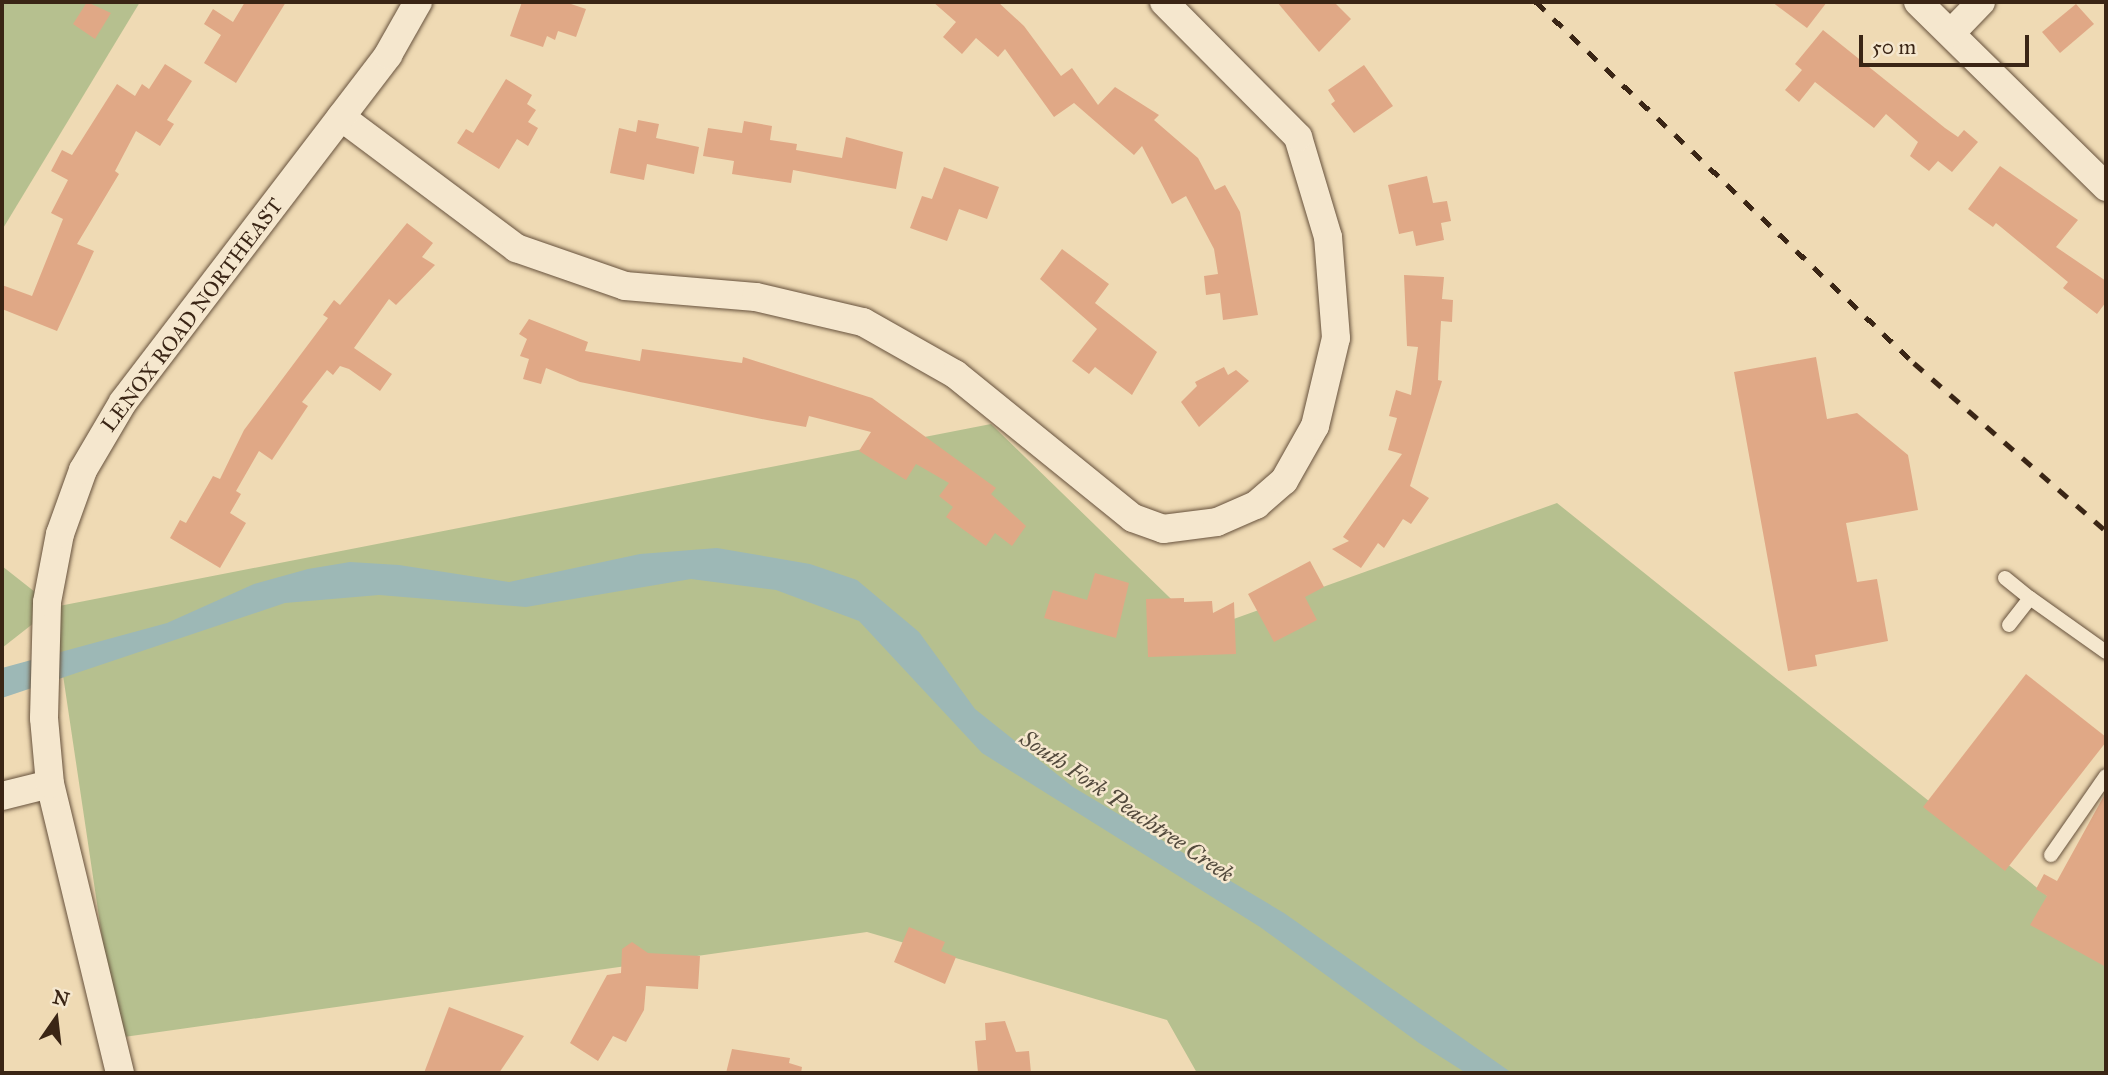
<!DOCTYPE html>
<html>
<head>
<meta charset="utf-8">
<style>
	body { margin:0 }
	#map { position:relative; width:2108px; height:1075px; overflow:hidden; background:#efdab4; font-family:"IM FELL Great Primer",serif }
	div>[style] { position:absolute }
	.green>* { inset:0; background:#b6c08f }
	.water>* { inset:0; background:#9db8b6 }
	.building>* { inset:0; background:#e0a886 }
	.roads { filter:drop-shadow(0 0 2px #67523d) drop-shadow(0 0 2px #67523d) }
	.service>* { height:14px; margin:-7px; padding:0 7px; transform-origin:7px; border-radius:7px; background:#f5e7ce }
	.minor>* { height:28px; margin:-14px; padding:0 14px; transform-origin:14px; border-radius:14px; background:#f5e7ce }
	.rail>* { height:5px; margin-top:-2.5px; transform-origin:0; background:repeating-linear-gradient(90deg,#3a2515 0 12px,transparent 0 24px) }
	span { translate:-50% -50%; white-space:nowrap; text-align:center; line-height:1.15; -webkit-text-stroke:5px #f5e7ce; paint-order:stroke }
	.street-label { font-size:21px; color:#3a2515 }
	.water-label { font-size:23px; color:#534a3d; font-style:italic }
	.frame { position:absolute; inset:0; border:4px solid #3a2515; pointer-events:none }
	.north { position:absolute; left:21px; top:984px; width:70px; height:70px; -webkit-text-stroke:5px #f5e7ce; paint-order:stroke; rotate:14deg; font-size:19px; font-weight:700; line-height:28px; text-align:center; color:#3a2515 }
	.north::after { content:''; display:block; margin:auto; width:24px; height:32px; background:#3a2515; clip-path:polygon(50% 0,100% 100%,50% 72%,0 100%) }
	.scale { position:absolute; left:1859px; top:35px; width:170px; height:32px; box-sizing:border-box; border:4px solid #3a2515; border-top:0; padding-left:9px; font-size:21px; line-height:24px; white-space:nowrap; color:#3a2515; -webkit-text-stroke:5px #f5e7ce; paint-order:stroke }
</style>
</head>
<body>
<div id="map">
	<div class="green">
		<div style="clip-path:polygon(2px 2px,140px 2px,2px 230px)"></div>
		<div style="clip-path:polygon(991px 424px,1203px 630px,1557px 503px,2106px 943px,2106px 1073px,1197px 1073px,1167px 1020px,867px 932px,117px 1038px,53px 608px,2px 648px,2px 566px,54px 607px)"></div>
	</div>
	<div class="water">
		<div style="clip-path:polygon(717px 548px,810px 564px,857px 580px,919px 632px,975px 709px,1073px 787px,1284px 913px,1512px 1073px,1466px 1073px,1419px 1043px,1260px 927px,982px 753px,859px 621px,776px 590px,691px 579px,526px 607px,379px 595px,285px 603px,2px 698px,2px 668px,167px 623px,254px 584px,308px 569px,350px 562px,399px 565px,509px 582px,640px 554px)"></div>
	</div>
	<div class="building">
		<div style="clip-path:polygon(87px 2px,111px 13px,95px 39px,73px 24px)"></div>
		<div style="clip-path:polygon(245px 2px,286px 2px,236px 83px,204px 63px,221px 35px,204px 24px,213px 9px,233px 22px)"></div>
		<div style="clip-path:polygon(522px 2px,565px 2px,586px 9px,576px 37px,558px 31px,555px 40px,547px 36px,543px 47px,510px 36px)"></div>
		<div style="clip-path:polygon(933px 2px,998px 2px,1024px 26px,1061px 76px,1072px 68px,1098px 105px,1115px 87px,1159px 115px,1154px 120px,1198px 158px,1215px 190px,1225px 185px,1240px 212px,1258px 315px,1223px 320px,1220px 293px,1206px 295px,1204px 276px,1218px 274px,1214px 249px,1186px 196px,1172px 204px,1142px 146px,1134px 155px,1074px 103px,1054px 117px,1005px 49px,998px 57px,976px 38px,962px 54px,943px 37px,956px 22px)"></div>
		<div style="clip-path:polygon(1277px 2px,1334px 2px,1351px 19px,1319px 52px)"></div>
		<div style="clip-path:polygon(1772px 2px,1827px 2px,1807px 28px)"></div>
		<div style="clip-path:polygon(2076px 4px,2094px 24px,2060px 53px,2042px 32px)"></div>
		<div style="clip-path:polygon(1823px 30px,1945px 128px,1958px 137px,1964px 130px,1978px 142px,1952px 172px,1938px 161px,1929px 171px,1910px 156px,1918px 142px,1886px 114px,1874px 128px,1815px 82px,1799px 102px,1785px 90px,1802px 70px,1795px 64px)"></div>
		<div style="clip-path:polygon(165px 64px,192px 81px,167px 120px,174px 124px,160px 146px,136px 131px,115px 171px,119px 174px,77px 244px,94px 251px,57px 331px,2px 309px,2px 285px,32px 296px,63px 219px,51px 213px,68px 180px,51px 171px,62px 150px,72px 155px,117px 84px,135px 96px,142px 84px,149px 89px)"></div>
		<div style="clip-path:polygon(1364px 65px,1393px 106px,1354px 133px,1331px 104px,1335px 101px,1328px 90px)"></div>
		<div style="clip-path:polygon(506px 79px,532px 95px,527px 104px,536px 110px,528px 122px,538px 128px,528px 146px,517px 139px,499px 169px,457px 143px,466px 129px,473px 133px)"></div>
		<div style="clip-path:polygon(638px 120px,659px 124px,656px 138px,699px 147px,694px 174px,647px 164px,644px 180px,610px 173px,619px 128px,636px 132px)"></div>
		<div style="clip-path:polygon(744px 121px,772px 126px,770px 140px,797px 144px,796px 150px,842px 158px,846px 137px,903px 152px,896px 189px,793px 170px,791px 183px,732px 174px,734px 161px,703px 156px,708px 128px,742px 133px)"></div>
		<div style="clip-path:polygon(2000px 166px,2078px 220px,2056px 247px,2106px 281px,2106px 302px,2097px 314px,2063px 288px,2068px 282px,1996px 223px,1993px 227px,1968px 209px)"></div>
		<div style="clip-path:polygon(944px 167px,999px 187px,987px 219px,959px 209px,947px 241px,910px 228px,922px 196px,932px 199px)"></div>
		<div style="clip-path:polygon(1427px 176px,1433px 203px,1447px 201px,1451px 221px,1441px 223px,1444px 240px,1416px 246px,1413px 231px,1399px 234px,1388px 185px)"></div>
		<div style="clip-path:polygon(407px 223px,433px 243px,422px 257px,435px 265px,396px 305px,389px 299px,354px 348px,392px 374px,380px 391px,349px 369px,340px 366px,333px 375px,327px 370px,302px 402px,308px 406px,272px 460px,259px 451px,236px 491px,241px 494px,230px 513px,246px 523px,220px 568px,170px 538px,180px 520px,186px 523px,213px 476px,220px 479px,244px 430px,328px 318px,323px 315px,334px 300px,340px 305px)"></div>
		<div style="clip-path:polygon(1062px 249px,1109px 284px,1095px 303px,1157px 352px,1132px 395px,1095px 367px,1089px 374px,1072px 361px,1097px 329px,1040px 279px)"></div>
		<div style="clip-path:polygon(1404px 275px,1444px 277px,1442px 299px,1453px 300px,1452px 322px,1441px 321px,1438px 380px,1442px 381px,1410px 486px,1429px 498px,1411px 524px,1403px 519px,1384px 548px,1378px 543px,1361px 568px,1332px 549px,1349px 541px,1343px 537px,1402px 454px,1388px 450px,1397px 418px,1389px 416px,1396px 390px,1411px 395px,1418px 347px,1407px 346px)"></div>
		<div style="clip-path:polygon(529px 319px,588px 342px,585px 351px,640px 361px,642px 349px,742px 363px,743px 357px,872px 398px,996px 488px,991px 494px,1026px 526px,1012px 546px,995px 533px,986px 546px,946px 517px,953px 507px,939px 496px,949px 483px,916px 464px,906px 480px,859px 451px,871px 432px,809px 416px,806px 427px,767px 420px,580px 382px,546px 368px,541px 384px,523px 379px,529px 359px,520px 356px,527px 339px,519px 334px)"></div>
		<div style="clip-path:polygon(1816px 357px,1827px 419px,1857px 413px,1908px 455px,1918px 510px,1846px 523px,1857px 582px,1877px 579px,1888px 641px,1815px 655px,1817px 666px,1788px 671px,1734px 372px)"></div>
		<div style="clip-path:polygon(1224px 367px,1228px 375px,1236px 370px,1249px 381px,1199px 427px,1181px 402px,1197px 386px,1195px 382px)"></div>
		<div style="clip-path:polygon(1310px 561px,1324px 587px,1305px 597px,1317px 620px,1274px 642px,1248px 594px)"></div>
		<div style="clip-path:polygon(1095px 573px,1129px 583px,1116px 638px,1044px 618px,1053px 590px,1087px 600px)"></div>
		<div style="clip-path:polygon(1184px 598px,1184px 602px,1212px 601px,1213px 613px,1234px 602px,1236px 654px,1148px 657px,1146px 599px)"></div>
		<div style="clip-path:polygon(2026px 674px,2106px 737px,2106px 742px,2005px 871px,1923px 807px)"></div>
		<div style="clip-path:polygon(2106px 792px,2106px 967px,2030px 925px,2047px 896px,2036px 889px,2044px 874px,2057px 881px)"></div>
		<div style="clip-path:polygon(909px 927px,945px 942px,941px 951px,956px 957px,945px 984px,894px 962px)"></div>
		<div style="clip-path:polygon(632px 942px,648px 953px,700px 956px,698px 989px,646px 986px,644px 1010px,626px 1042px,613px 1036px,598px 1061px,570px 1043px,607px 975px,621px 973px,622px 949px)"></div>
		<div style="clip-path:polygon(449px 1007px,524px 1036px,499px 1073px,424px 1073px)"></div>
		<div style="clip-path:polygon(1005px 1021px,1016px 1052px,1029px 1051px,1031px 1073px,978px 1073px,975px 1041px,986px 1040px,985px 1023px)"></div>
		<div style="clip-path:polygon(732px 1049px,790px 1058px,789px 1063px,802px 1067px,801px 1073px,726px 1073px)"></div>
	</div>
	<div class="roads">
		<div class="service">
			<div style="left:2005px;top:578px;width:32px;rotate:39deg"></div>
			<div style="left:2009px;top:625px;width:34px;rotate:-52deg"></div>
			<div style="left:2030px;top:598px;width:93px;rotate:35.4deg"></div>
			<div style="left:2051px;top:855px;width:96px;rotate:-55.2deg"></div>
		</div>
		<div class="minor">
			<div style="left:1918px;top:2px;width:264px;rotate:44.5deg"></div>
			<div style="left:1951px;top:33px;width:43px;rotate:-45.9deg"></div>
			<div style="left:341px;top:117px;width:219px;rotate:36.8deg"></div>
			<div style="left:516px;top:248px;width:115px;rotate:19.2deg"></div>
			<div style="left:625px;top:286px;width:131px;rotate:4.8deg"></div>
			<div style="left:756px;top:297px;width:110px;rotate:13.2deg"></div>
			<div style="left:863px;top:322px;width:106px;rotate:29.5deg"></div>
			<div style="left:955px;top:374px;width:229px;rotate:39deg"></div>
			<div style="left:1133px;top:518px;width:32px;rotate:20deg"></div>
			<div style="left:1163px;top:529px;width:54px;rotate:-7.4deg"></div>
			<div style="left:1217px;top:522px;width:43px;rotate:-23.6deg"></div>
			<div style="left:1256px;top:505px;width:37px;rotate:-41deg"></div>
			<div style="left:1284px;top:481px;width:63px;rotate:-60.6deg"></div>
			<div style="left:1315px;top:426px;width:90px;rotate:-76.6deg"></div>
			<div style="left:1336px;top:338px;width:101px;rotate:-94.5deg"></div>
			<div style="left:1328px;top:237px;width:104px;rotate:-106.7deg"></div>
			<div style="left:1298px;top:137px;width:190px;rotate:-134.8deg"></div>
			<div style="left:2px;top:796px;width:49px;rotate:-14deg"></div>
			<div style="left:120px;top:1073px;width:297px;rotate:-103.6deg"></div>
			<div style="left:50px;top:784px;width:66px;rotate:-95.2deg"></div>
			<div style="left:44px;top:718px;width:116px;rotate:-88.5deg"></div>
			<div style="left:47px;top:602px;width:69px;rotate:-79.2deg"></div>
			<div style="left:60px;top:534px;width:68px;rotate:-70.2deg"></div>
			<div style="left:83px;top:470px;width:79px;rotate:-59.5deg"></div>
			<div style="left:123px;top:402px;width:437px;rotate:-52.6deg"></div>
			<div style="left:388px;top:55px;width:61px;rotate:-60.5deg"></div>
		</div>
	</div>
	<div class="rail">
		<div style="left:1536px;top:2px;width:523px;rotate:43.68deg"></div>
		<div style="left:1914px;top:363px;width:255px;rotate:41.2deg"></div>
	</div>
	<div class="street-label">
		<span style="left:192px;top:315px;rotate:-53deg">LENOX ROAD NORTHEAST</span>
	</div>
	<div class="water-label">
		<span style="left:1127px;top:806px;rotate:34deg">South Fork Peachtree Creek</span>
	</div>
	<div class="frame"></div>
	<div class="north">N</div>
	<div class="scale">50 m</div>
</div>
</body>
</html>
